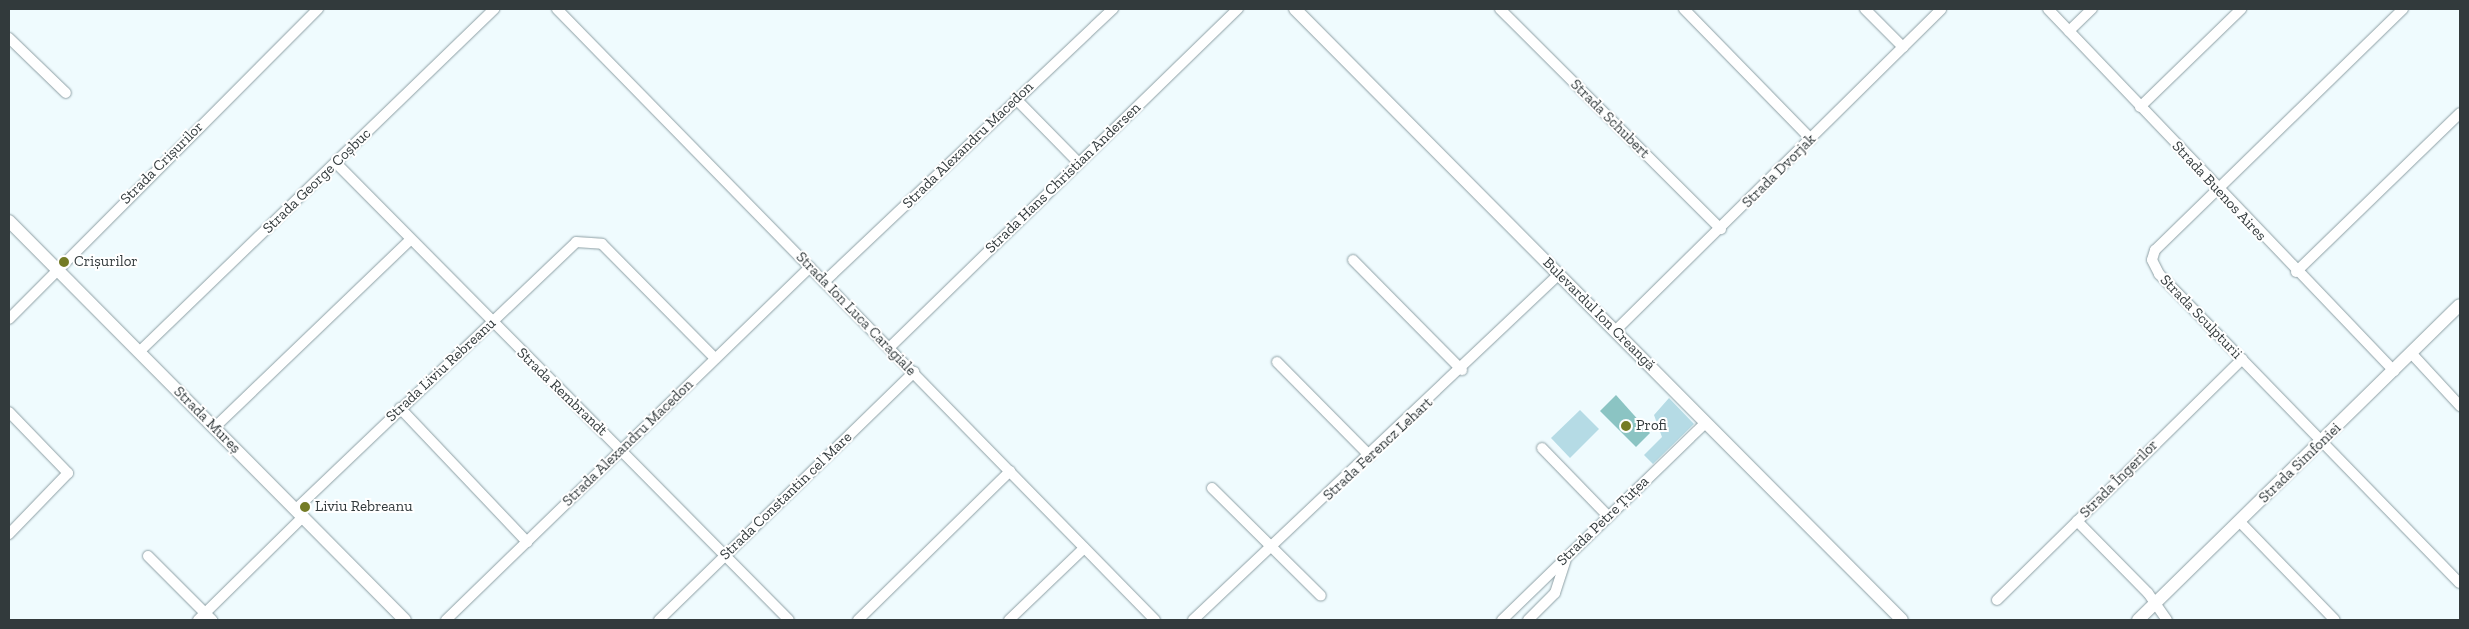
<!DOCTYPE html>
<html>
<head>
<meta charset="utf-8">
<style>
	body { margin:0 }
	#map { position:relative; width:2469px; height:629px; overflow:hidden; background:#effbfe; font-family:"Zilla Slab",serif }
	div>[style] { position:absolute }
	.green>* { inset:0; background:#b5dbe5 }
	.building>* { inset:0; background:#8bc4c3 }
	.roads { filter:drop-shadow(0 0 1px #8d9fa4) drop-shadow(0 0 1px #8d9fa4) }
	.minor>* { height:10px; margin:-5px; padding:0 5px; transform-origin:5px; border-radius:5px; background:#fff }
	.tertiary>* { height:12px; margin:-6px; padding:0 6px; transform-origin:6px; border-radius:6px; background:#fff }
	.dots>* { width:14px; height:14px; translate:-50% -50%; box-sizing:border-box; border:2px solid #fff; border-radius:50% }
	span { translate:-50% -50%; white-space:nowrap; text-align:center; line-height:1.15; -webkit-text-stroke:4px #fff; paint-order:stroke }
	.street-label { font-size:15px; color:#323a3c }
	.poi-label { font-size:15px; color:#323a3c }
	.left { translate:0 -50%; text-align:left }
	.frame { position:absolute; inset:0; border:10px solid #323a3c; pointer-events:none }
</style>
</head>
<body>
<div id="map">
	<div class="green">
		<div style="clip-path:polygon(1669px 398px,1694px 424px,1653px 464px,1644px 455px,1662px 437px,1654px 415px)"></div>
		<div style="clip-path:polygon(1580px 410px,1599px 429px,1570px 458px,1551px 438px)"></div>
	</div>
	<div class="building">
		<div style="clip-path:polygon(1616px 395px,1650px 433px,1636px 447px,1600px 411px)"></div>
	</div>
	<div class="roads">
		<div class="minor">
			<div style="left:557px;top:9px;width:855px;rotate:45.62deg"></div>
			<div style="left:1500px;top:9px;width:312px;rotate:44.9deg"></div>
			<div style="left:1684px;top:9px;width:182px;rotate:45.7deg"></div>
			<div style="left:1865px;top:9px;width:54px;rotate:45deg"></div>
			<div style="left:2048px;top:9px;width:501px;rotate:46.29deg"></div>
			<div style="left:2403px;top:9px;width:346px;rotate:135.8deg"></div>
			<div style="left:2155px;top:250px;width:10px;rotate:107deg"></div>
			<div style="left:2152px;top:260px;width:16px;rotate:63deg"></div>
			<div style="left:2159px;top:274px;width:431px;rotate:45.8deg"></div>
			<div style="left:2069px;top:31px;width:32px;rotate:-44deg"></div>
			<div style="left:9px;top:38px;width:79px;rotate:44deg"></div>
			<div style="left:1016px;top:99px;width:90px;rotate:45.5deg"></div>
			<div style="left:2140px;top:107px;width:141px;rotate:-44.1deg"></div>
			<div style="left:336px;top:163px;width:643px;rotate:45.25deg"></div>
			<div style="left:1353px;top:260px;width:155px;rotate:45.3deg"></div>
			<div style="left:2296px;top:272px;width:228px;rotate:-44.1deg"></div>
			<div style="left:824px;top:282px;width:398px;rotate:-43.4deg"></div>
			<div style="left:9px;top:319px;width:438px;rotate:-45.1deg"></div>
			<div style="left:1615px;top:331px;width:458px;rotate:-44.6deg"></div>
			<div style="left:889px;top:348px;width:487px;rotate:-44.2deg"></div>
			<div style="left:139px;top:352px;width:494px;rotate:-44deg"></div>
			<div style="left:2412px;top:354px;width:71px;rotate:47.3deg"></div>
			<div style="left:1277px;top:362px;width:132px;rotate:45.3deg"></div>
			<div style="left:400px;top:408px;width:185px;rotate:46.5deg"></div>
			<div style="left:9px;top:412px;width:85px;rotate:46deg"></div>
			<div style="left:68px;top:473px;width:85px;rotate:134deg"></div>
			<div style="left:214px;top:428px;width:270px;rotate:-43.8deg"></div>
			<div style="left:1542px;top:448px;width:95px;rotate:45.9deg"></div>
			<div style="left:1212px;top:488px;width:153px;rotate:44.7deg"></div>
			<div style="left:297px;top:508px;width:385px;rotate:-43.6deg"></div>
			<div style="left:576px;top:242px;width:26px;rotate:4deg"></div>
			<div style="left:602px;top:244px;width:161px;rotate:45.3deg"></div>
			<div style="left:2077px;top:521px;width:101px;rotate:45.4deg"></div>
			<div style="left:2148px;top:593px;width:33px;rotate:55deg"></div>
			<div style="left:2240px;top:522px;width:136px;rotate:45.9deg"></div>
			<div style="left:148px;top:556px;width:91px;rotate:45deg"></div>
			<div style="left:1997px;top:600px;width:344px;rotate:-44.5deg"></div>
			<div style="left:198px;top:620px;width:148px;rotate:-44.5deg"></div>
			<div style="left:446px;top:620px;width:507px;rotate:-44.12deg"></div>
			<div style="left:659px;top:620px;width:356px;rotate:-44.2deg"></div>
			<div style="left:858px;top:620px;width:213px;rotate:-44.4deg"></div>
			<div style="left:1009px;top:620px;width:104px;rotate:-43.8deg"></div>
			<div style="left:1193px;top:620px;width:504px;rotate:-43.39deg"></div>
			<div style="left:1502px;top:620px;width:283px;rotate:-44.1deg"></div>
			<div style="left:1528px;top:620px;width:38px;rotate:-45deg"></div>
			<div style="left:1555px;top:593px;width:36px;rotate:-72deg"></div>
		</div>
		<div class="tertiary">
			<div style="left:1295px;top:9px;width:861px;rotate:45.19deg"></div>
			<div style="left:9px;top:221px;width:562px;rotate:45.22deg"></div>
			<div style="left:2138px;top:620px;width:450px;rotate:-44.4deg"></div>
		</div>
	</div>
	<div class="dots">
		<div style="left:64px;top:262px;background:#747b25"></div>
		<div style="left:1626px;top:426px;background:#747b25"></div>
		<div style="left:305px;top:507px;background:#747b25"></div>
	</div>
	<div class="street-label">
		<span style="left:1610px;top:119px;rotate:45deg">Strada Schubert</span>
		<span style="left:968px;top:145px;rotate:-44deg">Strada Alexandru Macedon</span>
		<span style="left:162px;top:163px;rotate:-45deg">Strada Crișurilor</span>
		<span style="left:1779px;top:171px;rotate:-45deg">Strada Dvorjak</span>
		<span style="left:1063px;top:178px;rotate:-44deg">Strada Hans Christian Andersen</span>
		<span style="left:317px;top:181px;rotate:-44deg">Strada George Coșbuc</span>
		<span style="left:2219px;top:191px;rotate:47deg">Strada Buenos Aires</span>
		<span style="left:856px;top:314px;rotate:46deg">Strada Ion Luca Caragiale</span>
		<span style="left:1599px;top:314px;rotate:45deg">Bulevardul Ion Creangă</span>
		<span style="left:2201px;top:317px;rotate:46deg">Strada Sculpturii</span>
		<span style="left:441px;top:370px;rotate:-43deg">Strada Liviu Rebreanu</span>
		<span style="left:562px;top:392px;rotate:44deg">Strada Rembrandt</span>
		<span style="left:207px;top:420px;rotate:45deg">Strada Mureș</span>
		<span style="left:628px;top:443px;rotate:-44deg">Strada Alexandru Macedon</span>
		<span style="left:1378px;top:449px;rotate:-43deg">Strada Ferencz Lehart</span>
		<span style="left:2300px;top:463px;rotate:-44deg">Strada Simfoniei</span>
		<span style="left:2119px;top:479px;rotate:-45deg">Strada Îngerilor</span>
		<span style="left:786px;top:496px;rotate:-44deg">Strada Constantin cel Mare</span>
		<span style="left:1603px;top:521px;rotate:-44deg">Strada Petre Țuțea</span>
	</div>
	<div class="poi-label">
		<span class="left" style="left:74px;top:262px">Crișurilor</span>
		<span class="left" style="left:1636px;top:426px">Profi</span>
		<span class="left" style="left:315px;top:507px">Liviu Rebreanu</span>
	</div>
	<div class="frame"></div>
</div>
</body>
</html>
